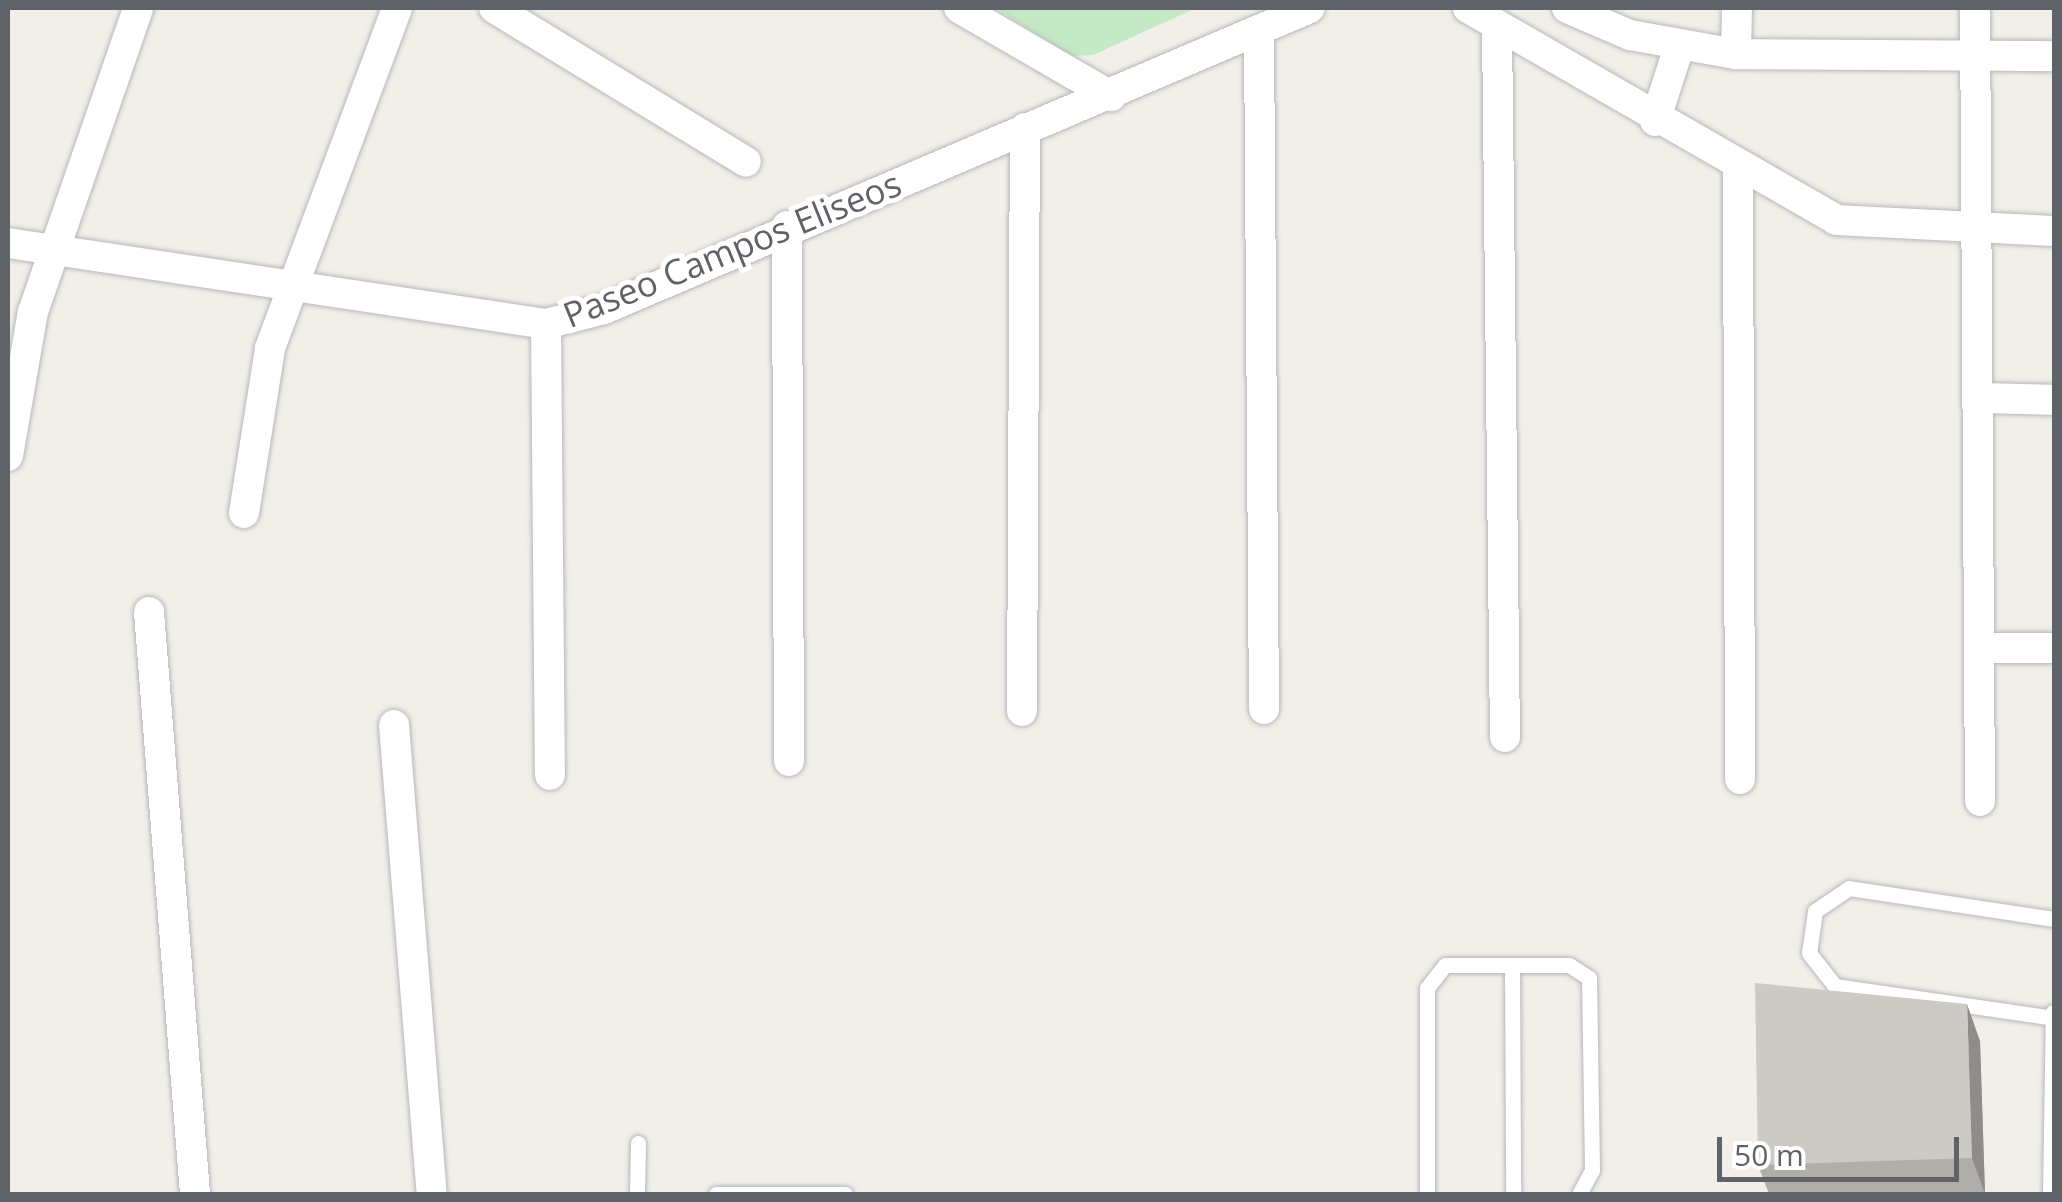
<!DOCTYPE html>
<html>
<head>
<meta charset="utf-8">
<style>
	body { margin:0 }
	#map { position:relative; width:2062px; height:1202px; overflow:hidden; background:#f1efe8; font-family:"Open Sans",sans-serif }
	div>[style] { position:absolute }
	.green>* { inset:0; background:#c5e8c5 }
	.roads { filter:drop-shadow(0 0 2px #b5b8bc) drop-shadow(0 0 2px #b5b8bc) }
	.service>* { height:15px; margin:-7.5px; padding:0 7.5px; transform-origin:7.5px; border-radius:7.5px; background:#fff }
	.minor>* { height:30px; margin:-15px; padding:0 15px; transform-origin:15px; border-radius:15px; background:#fff }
	.wall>* { inset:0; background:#afaea9 }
	.shaded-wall>* { inset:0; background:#8f8d8a }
	.building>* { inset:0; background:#cccac5 }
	span { translate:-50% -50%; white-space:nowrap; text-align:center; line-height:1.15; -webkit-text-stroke:10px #fff; paint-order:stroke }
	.street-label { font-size:35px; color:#5f6368 }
	.frame { position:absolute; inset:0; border:10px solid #5f6368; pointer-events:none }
	.scale { position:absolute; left:1717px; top:1137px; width:242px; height:45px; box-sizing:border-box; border:5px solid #5f6368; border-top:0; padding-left:12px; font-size:30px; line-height:35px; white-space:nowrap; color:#5f6368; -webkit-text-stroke:8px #fff; paint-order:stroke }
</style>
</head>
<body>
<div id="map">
	<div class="green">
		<div style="clip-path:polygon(995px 8px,1196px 8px,1093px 55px,1071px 56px)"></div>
	</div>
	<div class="roads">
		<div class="service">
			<div style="left:2054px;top:919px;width:207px;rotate:-171.4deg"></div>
			<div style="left:1849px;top:888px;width:41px;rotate:145.9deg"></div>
			<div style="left:1815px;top:911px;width:42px;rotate:98.1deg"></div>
			<div style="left:1809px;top:953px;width:42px;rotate:51.8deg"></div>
			<div style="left:1835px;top:986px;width:221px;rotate:8.3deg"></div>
			<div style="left:1512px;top:966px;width:228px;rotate:89.7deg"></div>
			<div style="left:637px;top:1194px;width:51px;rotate:-88.9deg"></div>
			<div style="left:716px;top:1194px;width:129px"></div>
			<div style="left:1427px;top:1194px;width:206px;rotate:-90deg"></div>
			<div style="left:1427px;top:988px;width:29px;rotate:-52deg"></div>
			<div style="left:1445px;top:965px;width:124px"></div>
			<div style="left:1569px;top:965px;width:24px;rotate:33deg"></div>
			<div style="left:1589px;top:978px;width:192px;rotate:89.1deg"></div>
			<div style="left:1592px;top:1170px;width:27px;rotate:118deg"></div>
			<div style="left:2050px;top:1194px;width:182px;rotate:-89.1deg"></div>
		</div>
		<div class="minor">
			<div style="left:494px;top:8px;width:295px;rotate:31.4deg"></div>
			<div style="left:959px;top:8px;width:176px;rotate:30.1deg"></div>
			<div style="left:1468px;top:8px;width:425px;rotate:29.9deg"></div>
			<div style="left:1836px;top:220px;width:218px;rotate:2.9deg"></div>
			<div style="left:1567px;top:8px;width:69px;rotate:23.2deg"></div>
			<div style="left:1630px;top:35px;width:108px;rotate:10.2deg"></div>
			<div style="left:1736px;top:54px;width:318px;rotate:0.4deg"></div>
			<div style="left:1975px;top:8px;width:793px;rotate:89.64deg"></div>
			<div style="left:1497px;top:26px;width:711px;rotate:89.36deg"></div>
			<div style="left:1259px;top:32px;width:677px;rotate:89.58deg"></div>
			<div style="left:1736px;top:54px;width:46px;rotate:-88.8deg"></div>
			<div style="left:1655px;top:121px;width:78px;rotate:-72deg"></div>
			<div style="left:1738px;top:171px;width:608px;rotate:89.81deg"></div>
			<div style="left:787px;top:226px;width:535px;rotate:89.79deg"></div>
			<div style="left:8px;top:243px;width:544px;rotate:8.56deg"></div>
			<div style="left:546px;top:324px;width:60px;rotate:-14.5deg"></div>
			<div style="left:604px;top:309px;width:767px;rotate:-23.09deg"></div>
			<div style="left:546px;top:324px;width:451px;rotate:89.5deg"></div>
			<div style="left:1979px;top:398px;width:75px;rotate:1.5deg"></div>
			<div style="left:8px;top:456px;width:146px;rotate:-80.2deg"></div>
			<div style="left:33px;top:312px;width:322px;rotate:-70.9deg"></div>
			<div style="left:244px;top:513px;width:167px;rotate:-81deg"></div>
			<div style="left:270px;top:348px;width:363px;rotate:-69.5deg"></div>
			<div style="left:149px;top:612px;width:584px;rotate:85.48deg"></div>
			<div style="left:1979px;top:648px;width:75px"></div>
			<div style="left:1022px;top:711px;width:583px;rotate:-89.71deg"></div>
			<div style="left:394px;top:725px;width:471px;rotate:85.4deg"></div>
		</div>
	</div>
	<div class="wall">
		<div style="clip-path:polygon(1980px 1041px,1985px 1194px,1769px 1194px,1758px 1165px)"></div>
	</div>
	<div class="shaded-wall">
		<div style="clip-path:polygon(1967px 1004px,1980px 1041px,1985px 1194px,1972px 1158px)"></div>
	</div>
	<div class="building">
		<div style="clip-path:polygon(1755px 983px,1967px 1004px,1972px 1158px,1758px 1165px)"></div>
	</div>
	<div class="street-label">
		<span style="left:732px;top:249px;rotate:-22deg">Paseo Campos Eliseos</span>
	</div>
	<div class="frame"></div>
	<div class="scale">50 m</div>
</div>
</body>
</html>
